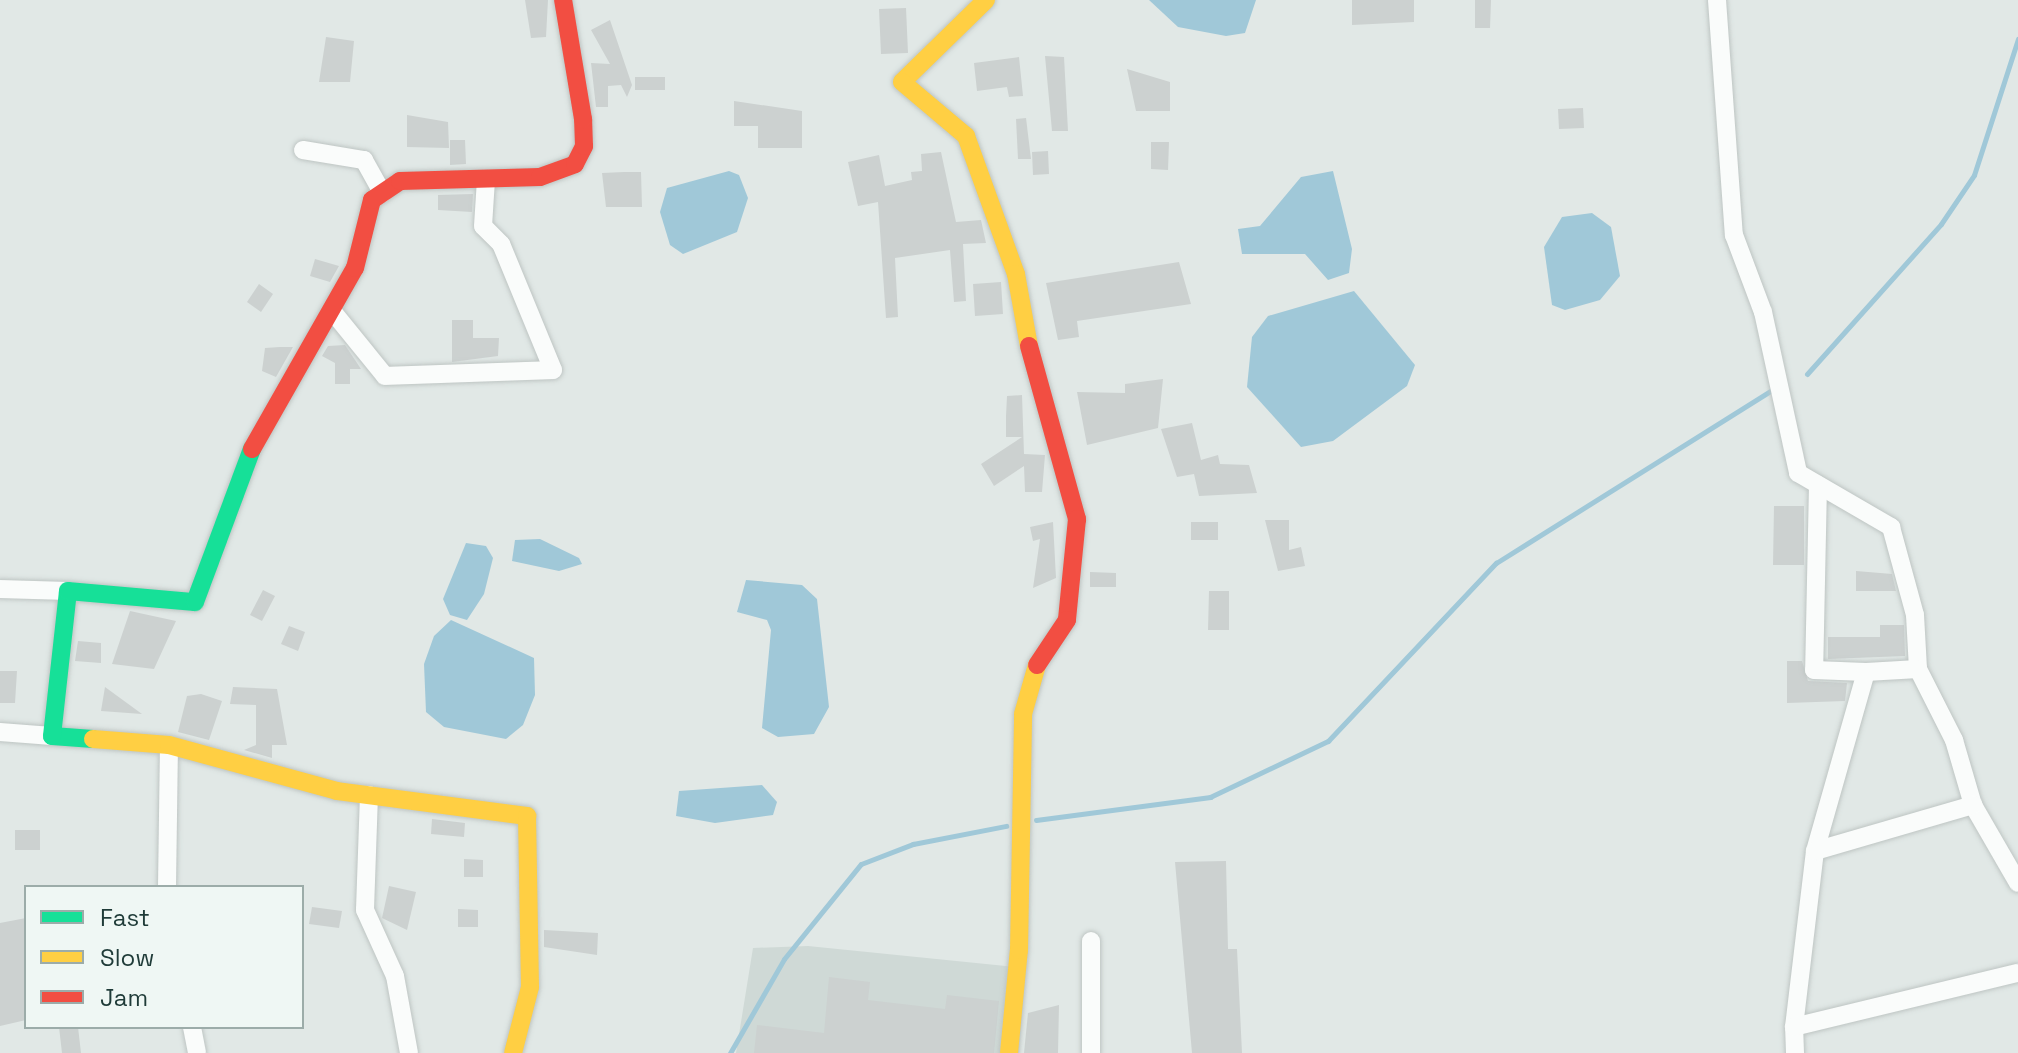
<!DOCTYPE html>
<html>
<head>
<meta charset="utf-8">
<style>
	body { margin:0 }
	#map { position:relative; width:2018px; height:1053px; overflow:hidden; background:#e1e8e6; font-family:"Space Grotesk",sans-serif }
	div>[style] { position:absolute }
	.built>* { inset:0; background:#cfd9d6 }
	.water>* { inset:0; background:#a0c8d8 }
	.stream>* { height:5px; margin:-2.5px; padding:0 2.5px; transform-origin:2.5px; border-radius:2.5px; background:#a0c8d8 }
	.building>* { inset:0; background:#ccd1d0 }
	.roads { filter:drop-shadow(0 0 2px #bec5c3) drop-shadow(0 0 2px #bec5c3) }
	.street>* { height:18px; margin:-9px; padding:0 9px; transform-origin:9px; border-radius:9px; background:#fafcfb }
	.fast>* { height:18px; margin:-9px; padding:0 9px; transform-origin:9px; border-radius:9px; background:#16e098 }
	.slow>* { height:18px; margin:-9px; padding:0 9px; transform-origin:9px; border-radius:9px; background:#ffcf43 }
	.jam>* { height:18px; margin:-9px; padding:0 9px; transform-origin:9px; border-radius:9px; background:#f24e42 }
	span { translate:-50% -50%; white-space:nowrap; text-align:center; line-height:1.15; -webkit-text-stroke:7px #eff7f4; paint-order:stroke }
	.legend { position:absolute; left:24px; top:885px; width:280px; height:144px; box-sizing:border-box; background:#eff7f4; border:2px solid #9caca9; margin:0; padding:10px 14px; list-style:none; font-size:24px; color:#1f3b38 }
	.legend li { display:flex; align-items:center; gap:16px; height:40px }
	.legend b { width:40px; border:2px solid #9caca9 }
</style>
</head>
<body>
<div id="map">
	<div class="built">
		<div style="clip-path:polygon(808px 946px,1026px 968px,1019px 1053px,736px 1053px,753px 948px)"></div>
	</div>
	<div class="water">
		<div style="clip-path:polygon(1149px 0,1256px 0,1245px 33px,1226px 36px,1178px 27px)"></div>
		<div style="clip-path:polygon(729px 171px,739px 175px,748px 198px,737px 232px,683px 254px,670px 245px,660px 212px,667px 188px)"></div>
		<div style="clip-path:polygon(1333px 171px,1352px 249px,1349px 273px,1328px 280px,1305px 254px,1242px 254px,1238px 229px,1260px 226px,1301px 177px)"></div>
		<div style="clip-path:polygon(1592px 213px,1611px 227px,1620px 276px,1600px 300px,1565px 310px,1552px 305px,1544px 247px,1562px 217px)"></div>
		<div style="clip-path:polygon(1354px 291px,1415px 365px,1407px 386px,1333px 441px,1301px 447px,1247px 387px,1252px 337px,1268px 316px)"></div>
		<div style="clip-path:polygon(540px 539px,579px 558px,582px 564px,559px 571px,512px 561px,515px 540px)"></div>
		<div style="clip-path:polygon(466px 543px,486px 546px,493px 558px,484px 594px,467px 620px,450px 615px,443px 599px)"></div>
		<div style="clip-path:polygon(746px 580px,802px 585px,817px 599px,829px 707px,814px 734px,778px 737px,762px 728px,771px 630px,767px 620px,737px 612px)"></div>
		<div style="clip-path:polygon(451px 620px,534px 658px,535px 695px,523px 725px,506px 739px,444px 727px,426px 712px,424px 664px,434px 636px)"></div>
		<div style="clip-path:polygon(762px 785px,777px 802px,773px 815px,715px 823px,676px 816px,679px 791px)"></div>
	</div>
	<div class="stream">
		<div style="left:1807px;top:374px;width:201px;rotate:-48.2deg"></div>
		<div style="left:1941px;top:224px;width:59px;rotate:-56deg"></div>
		<div style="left:1974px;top:175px;width:143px;rotate:-72.1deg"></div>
		<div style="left:1036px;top:820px;width:176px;rotate:-7.5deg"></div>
		<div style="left:1210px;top:797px;width:131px;rotate:-25.4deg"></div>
		<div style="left:1328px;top:741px;width:245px;rotate:-46.7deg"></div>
		<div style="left:1496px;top:563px;width:332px;rotate:-32.1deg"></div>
		<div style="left:730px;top:1053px;width:108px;rotate:-60.1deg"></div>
		<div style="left:784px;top:959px;width:122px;rotate:-51deg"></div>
		<div style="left:861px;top:864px;width:56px;rotate:-21deg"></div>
		<div style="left:913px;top:844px;width:95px;rotate:-11deg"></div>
	</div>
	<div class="building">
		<div style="clip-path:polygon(525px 0,548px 0,546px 37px,531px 38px)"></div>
		<div style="clip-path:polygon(1352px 0,1414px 0,1414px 22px,1352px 25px)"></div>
		<div style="clip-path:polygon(1475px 0,1491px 0,1490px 28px,1475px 28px)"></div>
		<div style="clip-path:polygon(906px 8px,908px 53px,881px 54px,879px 9px)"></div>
		<div style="clip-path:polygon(610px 20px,632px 85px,627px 97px,621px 85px,608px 86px,608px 107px,596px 107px,591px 63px,610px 64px,591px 30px)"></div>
		<div style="clip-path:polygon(326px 37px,354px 41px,350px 82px,319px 82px)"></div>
		<div style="clip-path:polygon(1045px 56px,1064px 57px,1068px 131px,1052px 131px)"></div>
		<div style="clip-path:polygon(1019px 57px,1023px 96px,1009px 97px,1007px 87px,977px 91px,974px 63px)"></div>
		<div style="clip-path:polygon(1127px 69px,1170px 82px,1170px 111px,1136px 111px)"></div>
		<div style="clip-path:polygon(635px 77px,665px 77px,665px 90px,635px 90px)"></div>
		<div style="clip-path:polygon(734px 101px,802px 111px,802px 148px,758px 148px,758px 126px,734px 126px)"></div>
		<div style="clip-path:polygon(1583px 108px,1584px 128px,1559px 129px,1558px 109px)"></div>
		<div style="clip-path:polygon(407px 115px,448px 122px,449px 148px,407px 147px)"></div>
		<div style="clip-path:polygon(1026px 118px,1031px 159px,1018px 159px,1016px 119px)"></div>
		<div style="clip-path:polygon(450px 140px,465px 140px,466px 164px,450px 165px)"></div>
		<div style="clip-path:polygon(1151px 142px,1169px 142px,1168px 170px,1151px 169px)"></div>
		<div style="clip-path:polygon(1048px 151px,1049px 174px,1033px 175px,1032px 152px)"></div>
		<div style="clip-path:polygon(941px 152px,956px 222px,981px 220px,986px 243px,963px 244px,966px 301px,954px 302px,950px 250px,895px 258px,898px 317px,886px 318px,878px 202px,858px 206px,848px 162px,879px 155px,885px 186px,912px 180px,911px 172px,922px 171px,921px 154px)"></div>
		<div style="clip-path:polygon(624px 172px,641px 172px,642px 207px,606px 207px,602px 173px)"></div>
		<div style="clip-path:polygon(473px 194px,472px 212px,438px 210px,438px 195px)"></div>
		<div style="clip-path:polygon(315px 259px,339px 266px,330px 282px,310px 276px)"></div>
		<div style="clip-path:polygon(1179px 262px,1191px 304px,1077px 321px,1079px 337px,1058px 340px,1046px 283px)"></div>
		<div style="clip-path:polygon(1001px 282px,1003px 314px,975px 316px,973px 284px)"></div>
		<div style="clip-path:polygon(259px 284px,273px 294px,261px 312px,247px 302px)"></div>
		<div style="clip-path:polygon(452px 320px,473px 320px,473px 338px,499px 338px,498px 356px,452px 362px)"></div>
		<div style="clip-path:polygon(345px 345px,361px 369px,350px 369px,350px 384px,335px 384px,335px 363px,322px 356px,328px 346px)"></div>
		<div style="clip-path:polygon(280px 347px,293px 347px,276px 377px,262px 371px,265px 348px)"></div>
		<div style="clip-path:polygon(1163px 379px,1158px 428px,1087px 445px,1077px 392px,1125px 393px,1125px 384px)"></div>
		<div style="clip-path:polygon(1022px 395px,1024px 454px,1045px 455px,1042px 492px,1025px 492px,1024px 466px,994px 486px,981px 464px,1022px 437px,1006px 437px,1006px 416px,1007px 396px)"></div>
		<div style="clip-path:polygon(1192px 423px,1201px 460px,1218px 455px,1220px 464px,1249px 465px,1257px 493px,1199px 496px,1194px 474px,1177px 477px,1161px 429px)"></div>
		<div style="clip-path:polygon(1774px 506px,1804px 506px,1804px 565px,1773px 565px)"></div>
		<div style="clip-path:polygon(1265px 520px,1289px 520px,1289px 550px,1301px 547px,1305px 566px,1278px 571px)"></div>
		<div style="clip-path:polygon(1053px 522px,1056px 578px,1033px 588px,1040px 539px,1033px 541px,1030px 527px)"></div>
		<div style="clip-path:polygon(1191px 522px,1218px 522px,1218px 540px,1191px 540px)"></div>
		<div style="clip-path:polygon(1856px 571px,1892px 574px,1896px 591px,1856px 591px)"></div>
		<div style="clip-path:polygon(1090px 572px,1116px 573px,1116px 587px,1090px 587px)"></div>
		<div style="clip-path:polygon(263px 590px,275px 596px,262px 621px,250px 615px)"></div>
		<div style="clip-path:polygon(1209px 591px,1229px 591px,1229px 630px,1208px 630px)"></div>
		<div style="clip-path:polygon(130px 611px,176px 621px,154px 669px,112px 664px)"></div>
		<div style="clip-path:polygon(1880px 625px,1904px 625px,1905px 656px,1828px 659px,1828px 637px,1880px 637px)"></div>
		<div style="clip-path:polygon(289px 626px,305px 632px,298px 651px,281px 644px)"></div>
		<div style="clip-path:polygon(78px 641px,101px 643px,101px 663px,75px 661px)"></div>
		<div style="clip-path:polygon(1787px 661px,1802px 661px,1808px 681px,1847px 683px,1845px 701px,1787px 703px)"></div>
		<div style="clip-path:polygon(0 671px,17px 671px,15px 703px,0 703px)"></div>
		<div style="clip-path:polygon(105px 687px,142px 714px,101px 711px)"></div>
		<div style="clip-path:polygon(233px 687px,277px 689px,287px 745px,272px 745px,272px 758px,244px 750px,256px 745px,256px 705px,230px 704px)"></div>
		<div style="clip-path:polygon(201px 694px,222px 701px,209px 740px,178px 732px,187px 696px)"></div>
		<div style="clip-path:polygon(432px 819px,465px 823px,464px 837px,431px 834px)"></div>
		<div style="clip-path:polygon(15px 830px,40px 830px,40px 850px,15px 850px)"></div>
		<div style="clip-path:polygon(464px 859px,483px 860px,483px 877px,464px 877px)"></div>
		<div style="clip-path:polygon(1226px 861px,1228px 949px,1237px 949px,1242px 1053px,1192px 1053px,1175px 862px)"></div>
		<div style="clip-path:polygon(389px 886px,416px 892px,407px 930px,382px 918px)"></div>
		<div style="clip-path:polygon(312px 907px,342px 911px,339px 928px,309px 924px)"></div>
		<div style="clip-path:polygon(458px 909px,478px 910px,478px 927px,458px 927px)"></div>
		<div style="clip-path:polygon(26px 918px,26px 1020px,0 1026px,0 923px)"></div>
		<div style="clip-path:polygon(544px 930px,598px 933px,597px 955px,544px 947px)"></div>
		<div style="clip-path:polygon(829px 977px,870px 982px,868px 1000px,945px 1009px,947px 995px,999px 1001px,994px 1053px,754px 1053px,757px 1025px,824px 1033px)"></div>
		<div style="clip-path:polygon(1059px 1005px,1058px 1053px,1024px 1053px,1028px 1013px)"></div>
		<div style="clip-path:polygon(59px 1027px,78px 1027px,81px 1053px,62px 1053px)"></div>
	</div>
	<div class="roads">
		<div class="street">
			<div style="left:1717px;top:0;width:236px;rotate:85.9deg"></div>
			<div style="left:1734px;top:235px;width:82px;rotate:69.4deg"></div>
			<div style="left:1763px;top:312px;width:165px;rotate:77.7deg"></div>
			<div style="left:1798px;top:473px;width:108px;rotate:30.1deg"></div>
			<div style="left:1891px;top:527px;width:91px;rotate:74.7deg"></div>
			<div style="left:1915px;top:615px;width:54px;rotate:86.8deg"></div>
			<div style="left:1918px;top:669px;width:80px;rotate:63.1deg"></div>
			<div style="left:1954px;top:740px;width:68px;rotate:73.7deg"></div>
			<div style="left:1973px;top:805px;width:90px;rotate:60deg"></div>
			<div style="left:303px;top:150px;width:62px;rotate:9.3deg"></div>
			<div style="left:364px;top:160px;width:38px;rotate:61deg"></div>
			<div style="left:333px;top:312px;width:82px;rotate:50.9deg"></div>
			<div style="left:385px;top:376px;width:168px;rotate:-2deg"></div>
			<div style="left:553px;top:370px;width:136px;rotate:-112.4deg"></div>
			<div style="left:501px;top:244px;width:25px;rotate:-135deg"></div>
			<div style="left:483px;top:226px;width:46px;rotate:-86.3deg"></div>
			<div style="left:1818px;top:485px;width:185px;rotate:91.2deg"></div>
			<div style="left:1814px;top:670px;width:52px;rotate:2.2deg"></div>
			<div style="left:0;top:589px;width:68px;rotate:1.7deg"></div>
			<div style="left:0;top:732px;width:52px;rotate:4.4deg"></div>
			<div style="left:369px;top:795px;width:115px;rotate:92deg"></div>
			<div style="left:365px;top:910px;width:72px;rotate:65.6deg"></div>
			<div style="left:395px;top:976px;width:78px;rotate:79.7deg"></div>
			<div style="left:1815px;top:851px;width:186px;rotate:-74.1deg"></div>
			<div style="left:1866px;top:672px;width:52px;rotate:-3.3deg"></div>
			<div style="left:167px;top:887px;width:142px;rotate:-89.2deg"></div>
			<div style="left:192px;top:1027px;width:26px;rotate:79deg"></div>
			<div style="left:1794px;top:1027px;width:177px;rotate:-83.2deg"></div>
			<div style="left:1815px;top:851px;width:165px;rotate:-16.2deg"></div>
			<div style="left:1091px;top:1053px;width:112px;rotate:-90deg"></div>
			<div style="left:1795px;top:1053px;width:26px;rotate:-92deg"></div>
			<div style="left:1794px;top:1027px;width:230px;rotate:-13.6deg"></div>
		</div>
		<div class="fast">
			<div style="left:93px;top:739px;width:41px;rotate:-175.8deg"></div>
			<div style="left:52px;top:736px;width:146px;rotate:-83.7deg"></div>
			<div style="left:68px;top:591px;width:127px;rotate:5deg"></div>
			<div style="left:195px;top:602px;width:163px;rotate:-69.6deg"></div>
		</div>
		<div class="slow">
			<div style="left:986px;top:0;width:117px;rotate:135.7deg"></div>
			<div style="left:902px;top:82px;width:84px;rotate:40.2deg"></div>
			<div style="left:966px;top:136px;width:147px;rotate:70.1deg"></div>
			<div style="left:1016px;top:274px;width:73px;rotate:79.8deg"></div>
			<div style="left:93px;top:739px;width:76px;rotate:4.5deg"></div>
			<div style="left:169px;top:745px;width:174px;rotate:15.3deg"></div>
			<div style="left:337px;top:791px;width:192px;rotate:7.5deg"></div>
			<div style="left:527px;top:816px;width:171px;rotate:89deg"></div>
			<div style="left:530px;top:987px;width:68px;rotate:104.4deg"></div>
			<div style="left:1009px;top:1053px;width:103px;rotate:-84.5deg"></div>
			<div style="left:1019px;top:950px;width:236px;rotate:-89deg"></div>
			<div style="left:1023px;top:714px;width:51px;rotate:-74.1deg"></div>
		</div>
		<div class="jam">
			<div style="left:1029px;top:346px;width:180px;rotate:74.5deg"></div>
			<div style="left:1077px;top:519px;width:101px;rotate:95.7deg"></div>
			<div style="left:1067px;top:620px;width:54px;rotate:123.7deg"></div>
			<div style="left:252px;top:449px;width:208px;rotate:-60.4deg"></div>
			<div style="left:355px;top:268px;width:70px;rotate:-76deg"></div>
			<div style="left:372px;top:200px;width:34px;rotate:-34deg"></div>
			<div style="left:400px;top:181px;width:140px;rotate:-1.6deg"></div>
			<div style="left:540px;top:177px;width:37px;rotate:-20deg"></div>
			<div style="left:575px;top:164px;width:20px;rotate:-63deg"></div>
			<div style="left:584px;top:146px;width:27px;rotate:-92deg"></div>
			<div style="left:583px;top:119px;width:121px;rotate:-99.5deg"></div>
		</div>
	</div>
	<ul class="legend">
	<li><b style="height:10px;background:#16e098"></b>Fast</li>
	<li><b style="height:10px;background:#ffcf43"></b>Slow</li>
	<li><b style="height:10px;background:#f24e42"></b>Jam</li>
	</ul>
</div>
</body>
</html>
